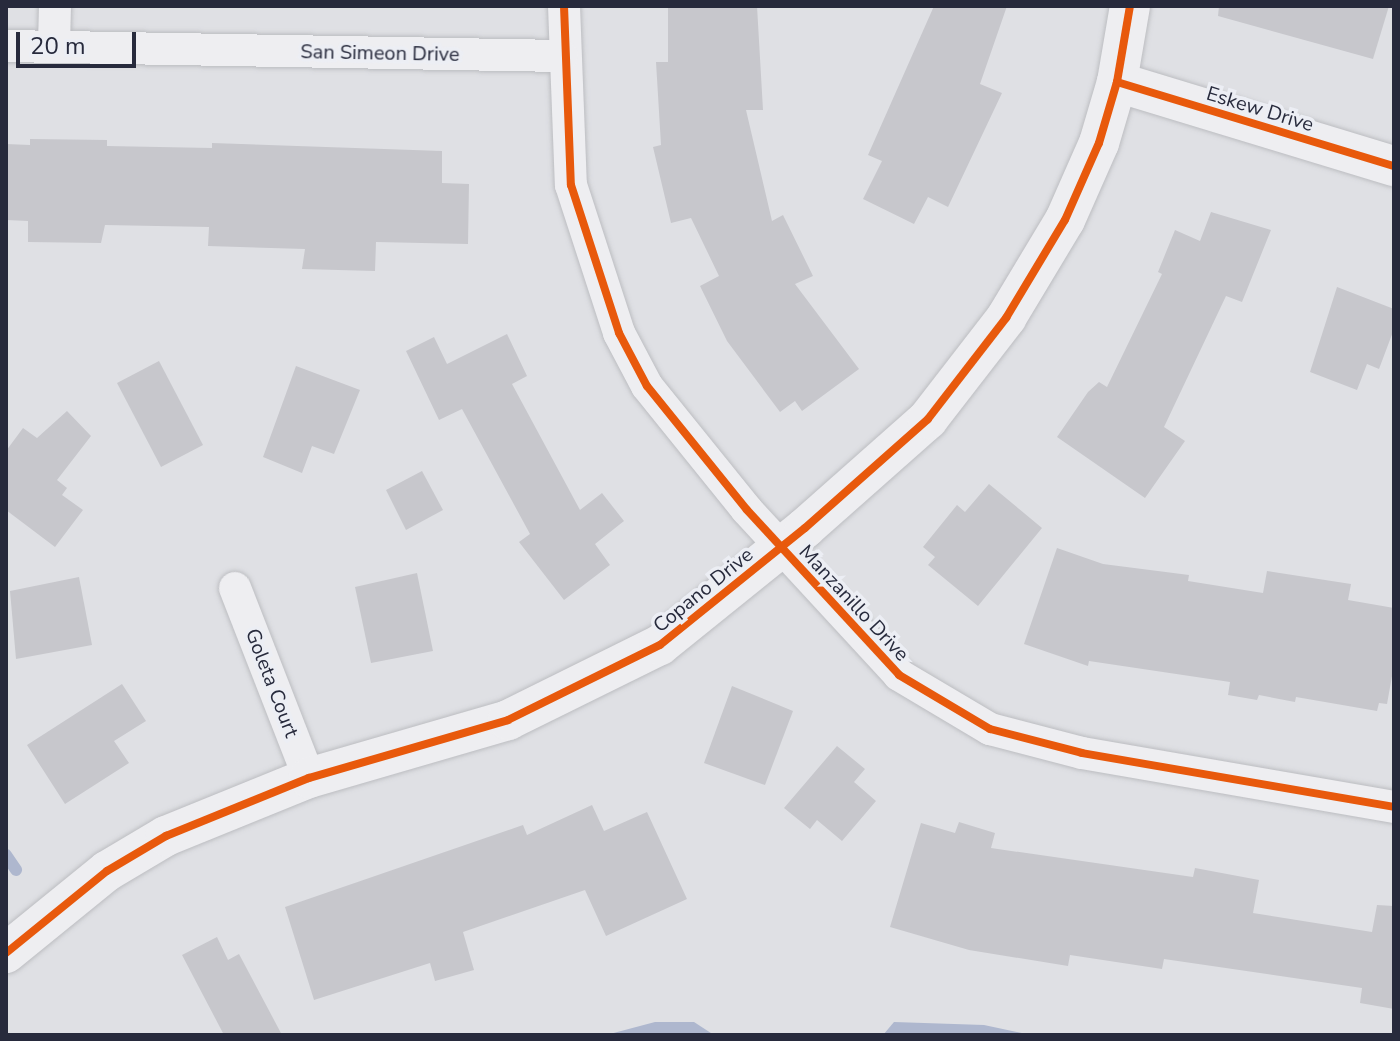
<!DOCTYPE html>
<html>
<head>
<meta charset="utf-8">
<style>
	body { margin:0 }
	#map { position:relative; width:1400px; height:1041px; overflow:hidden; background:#dfe0e4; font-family:"Nunito Sans",sans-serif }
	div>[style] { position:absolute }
	.water>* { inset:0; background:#aeb7ce }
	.stream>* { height:12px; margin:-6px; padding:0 6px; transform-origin:6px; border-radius:6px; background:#aeb7ce }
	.building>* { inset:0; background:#c7c7cc }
	.roads { filter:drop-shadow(0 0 2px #bcbdc1) drop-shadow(0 0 2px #bcbdc1) }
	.minor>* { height:32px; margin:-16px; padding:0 16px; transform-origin:16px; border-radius:16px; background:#eeeef1 }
	.tertiary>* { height:40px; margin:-20px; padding:0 20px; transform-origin:20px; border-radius:20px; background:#eeeef1 }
	.cycleway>* { height:8px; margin:-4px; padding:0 4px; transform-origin:4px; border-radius:4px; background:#e8590c }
	span { translate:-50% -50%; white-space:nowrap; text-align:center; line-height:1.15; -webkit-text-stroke:7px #eceef4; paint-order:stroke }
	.street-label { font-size:20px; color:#272a3c }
	.frame { position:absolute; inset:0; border:8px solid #272a3c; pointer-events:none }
	.scale { position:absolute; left:16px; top:32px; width:120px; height:36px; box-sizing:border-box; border:4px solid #272a3c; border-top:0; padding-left:10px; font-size:24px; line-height:28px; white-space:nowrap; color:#272a3c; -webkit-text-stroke:6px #eceef4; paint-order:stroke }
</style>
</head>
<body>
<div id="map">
	<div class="water">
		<div style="clip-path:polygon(655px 1022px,694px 1022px,714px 1035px,606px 1035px)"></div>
		<div style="clip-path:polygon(894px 1022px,984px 1025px,1031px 1035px,883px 1035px)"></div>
	</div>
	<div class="stream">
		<div style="left:6px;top:855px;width:18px;rotate:56deg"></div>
	</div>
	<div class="building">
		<div style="clip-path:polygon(668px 6px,757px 6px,763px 110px,746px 110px,772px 221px,783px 215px,813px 276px,795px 284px,859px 369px,802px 411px,795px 401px,780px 412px,727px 341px,700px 286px,719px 276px,691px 218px,671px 223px,653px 147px,661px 145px,656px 62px,668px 62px)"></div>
		<div style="clip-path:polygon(934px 6px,1007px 6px,980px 84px,1002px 93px,948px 207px,928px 197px,914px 224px,863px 199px,882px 161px,868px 155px)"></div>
		<div style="clip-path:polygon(1219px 6px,1389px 6px,1373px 59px,1218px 16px)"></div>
		<div style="clip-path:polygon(30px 139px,107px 140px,107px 146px,212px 148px,212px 143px,442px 151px,442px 183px,469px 184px,468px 244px,376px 242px,375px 271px,302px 269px,305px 249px,208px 246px,209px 227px,105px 225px,101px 243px,28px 242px,28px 221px,6px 220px,6px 144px,30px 145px)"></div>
		<div style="clip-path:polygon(1211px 212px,1271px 230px,1242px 302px,1226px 296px,1164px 427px,1185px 441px,1145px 498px,1057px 437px,1088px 392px,1099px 382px,1107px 387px,1162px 274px,1158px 272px,1175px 230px,1200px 241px)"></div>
		<div style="clip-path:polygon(1337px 287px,1394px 309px,1394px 329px,1379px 369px,1367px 364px,1357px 390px,1310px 372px)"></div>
		<div style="clip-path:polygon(507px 334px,527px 376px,512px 384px,580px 510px,602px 493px,624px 521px,595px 544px,610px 565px,564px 600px,519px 542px,530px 534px,462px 409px,439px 420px,406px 351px,434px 337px,447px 364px)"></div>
		<div style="clip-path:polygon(159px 361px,203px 445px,161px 467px,117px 383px)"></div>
		<div style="clip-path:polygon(296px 366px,360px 390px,334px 454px,312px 446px,302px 473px,263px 457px)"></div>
		<div style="clip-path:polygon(67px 411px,91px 436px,57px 480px,67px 488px,62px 495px,83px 510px,55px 547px,6px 510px,6px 451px,23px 428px,37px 438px)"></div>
		<div style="clip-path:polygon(422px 471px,443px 510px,406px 530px,386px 490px)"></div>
		<div style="clip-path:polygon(989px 484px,1042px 528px,978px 606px,928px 565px,935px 557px,923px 547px,957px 505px,965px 512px)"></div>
		<div style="clip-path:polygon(1057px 548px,1103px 564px,1189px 575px,1188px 581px,1263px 593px,1267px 571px,1351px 584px,1348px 600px,1394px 608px,1394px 665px,1387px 704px,1379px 703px,1377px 711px,1296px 697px,1295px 702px,1259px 695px,1257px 700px,1228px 695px,1230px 682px,1089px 661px,1088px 666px,1024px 644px)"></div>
		<div style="clip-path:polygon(417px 573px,433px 651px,371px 663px,355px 587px)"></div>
		<div style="clip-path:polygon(79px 577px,92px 645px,16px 659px,10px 591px)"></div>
		<div style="clip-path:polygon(122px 684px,146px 721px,114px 741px,129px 763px,65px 804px,27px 745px)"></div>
		<div style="clip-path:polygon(732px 686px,793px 711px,765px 785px,704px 763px)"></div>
		<div style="clip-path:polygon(837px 746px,865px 769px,854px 782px,876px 801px,842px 841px,817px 820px,810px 829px,784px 808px)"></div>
		<div style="clip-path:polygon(592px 805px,604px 831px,647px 812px,687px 899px,606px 936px,585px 890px,463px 932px,474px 970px,435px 981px,430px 963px,314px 1000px,285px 907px,523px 825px,527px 835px)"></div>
		<div style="clip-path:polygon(959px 822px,995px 833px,991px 848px,1193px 877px,1195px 868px,1259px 880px,1253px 913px,1372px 932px,1377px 905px,1394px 906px,1394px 1009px,1360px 1003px,1362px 988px,1164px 959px,1162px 969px,1070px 955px,1068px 966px,969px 950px,890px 927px,921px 823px,955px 833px)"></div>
		<div style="clip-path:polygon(217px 937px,228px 960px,239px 954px,282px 1035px,224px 1035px,182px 955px)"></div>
	</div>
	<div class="roads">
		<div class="minor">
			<div style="left:564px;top:6px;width:179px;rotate:87.8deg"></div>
			<div style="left:571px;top:185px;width:156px;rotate:72deg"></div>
			<div style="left:619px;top:333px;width:60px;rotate:62.2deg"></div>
			<div style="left:647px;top:386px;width:159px;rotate:51.1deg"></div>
			<div style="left:747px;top:510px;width:224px;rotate:47.3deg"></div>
			<div style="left:899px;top:675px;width:106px;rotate:30.7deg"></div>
			<div style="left:990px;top:729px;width:95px;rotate:14.6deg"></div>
			<div style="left:1082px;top:753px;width:317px;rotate:9.8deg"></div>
			<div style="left:6px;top:46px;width:556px;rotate:1.03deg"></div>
			<div style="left:54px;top:46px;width:40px;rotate:-88.6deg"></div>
			<div style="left:235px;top:588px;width:204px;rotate:68.7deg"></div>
		</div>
		<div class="tertiary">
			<div style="left:1117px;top:82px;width:289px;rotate:16.9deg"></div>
			<div style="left:6px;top:953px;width:130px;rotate:-39.1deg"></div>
			<div style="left:107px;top:871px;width:69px;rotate:-30.7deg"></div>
			<div style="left:166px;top:836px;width:154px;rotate:-22.1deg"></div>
			<div style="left:309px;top:778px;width:207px;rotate:-16.2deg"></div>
			<div style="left:508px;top:720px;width:169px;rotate:-26.3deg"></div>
			<div style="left:660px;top:645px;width:186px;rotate:-38.9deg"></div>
			<div style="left:805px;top:528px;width:164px;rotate:-41.5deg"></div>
			<div style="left:928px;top:419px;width:128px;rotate:-52.3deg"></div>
			<div style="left:1006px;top:318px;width:114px;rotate:-59deg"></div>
			<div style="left:1065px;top:220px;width:84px;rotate:-66.2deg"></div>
			<div style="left:1099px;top:143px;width:64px;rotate:-73.6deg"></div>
			<div style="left:1117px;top:82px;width:77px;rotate:-80.3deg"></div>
		</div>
	</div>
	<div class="cycleway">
		<div style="left:564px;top:6px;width:179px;rotate:87.8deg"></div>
		<div style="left:571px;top:185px;width:156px;rotate:72deg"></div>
		<div style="left:619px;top:333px;width:60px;rotate:62.2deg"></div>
		<div style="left:647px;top:386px;width:159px;rotate:51.1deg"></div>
		<div style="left:747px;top:510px;width:224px;rotate:47.3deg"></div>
		<div style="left:899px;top:675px;width:106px;rotate:30.7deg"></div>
		<div style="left:990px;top:729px;width:95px;rotate:14.6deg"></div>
		<div style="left:1082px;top:753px;width:317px;rotate:9.8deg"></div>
		<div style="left:1117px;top:82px;width:289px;rotate:16.9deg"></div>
		<div style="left:6px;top:953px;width:130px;rotate:-39.1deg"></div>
		<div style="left:107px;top:871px;width:69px;rotate:-30.7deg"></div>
		<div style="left:166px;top:836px;width:154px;rotate:-22.1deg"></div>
		<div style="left:309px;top:778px;width:207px;rotate:-16.2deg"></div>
		<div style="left:508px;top:720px;width:169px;rotate:-26.3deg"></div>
		<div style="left:660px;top:645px;width:186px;rotate:-38.9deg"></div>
		<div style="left:805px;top:528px;width:164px;rotate:-41.5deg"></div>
		<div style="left:928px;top:419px;width:128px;rotate:-52.3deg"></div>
		<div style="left:1006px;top:318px;width:114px;rotate:-59deg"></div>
		<div style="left:1065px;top:220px;width:84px;rotate:-66.2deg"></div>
		<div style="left:1099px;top:143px;width:64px;rotate:-73.6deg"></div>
		<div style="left:1117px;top:82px;width:77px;rotate:-80.3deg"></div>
	</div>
	<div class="street-label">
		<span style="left:380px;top:53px;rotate:1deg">San Simeon Drive</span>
		<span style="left:1260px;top:109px;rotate:17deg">Eskew Drive</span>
		<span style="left:703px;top:590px;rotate:-39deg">Copano Drive</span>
		<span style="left:854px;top:603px;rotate:47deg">Manzanillo Drive</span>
		<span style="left:272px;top:683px;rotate:69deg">Goleta Court</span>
	</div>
	<div class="frame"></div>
	<div class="scale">20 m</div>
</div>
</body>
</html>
